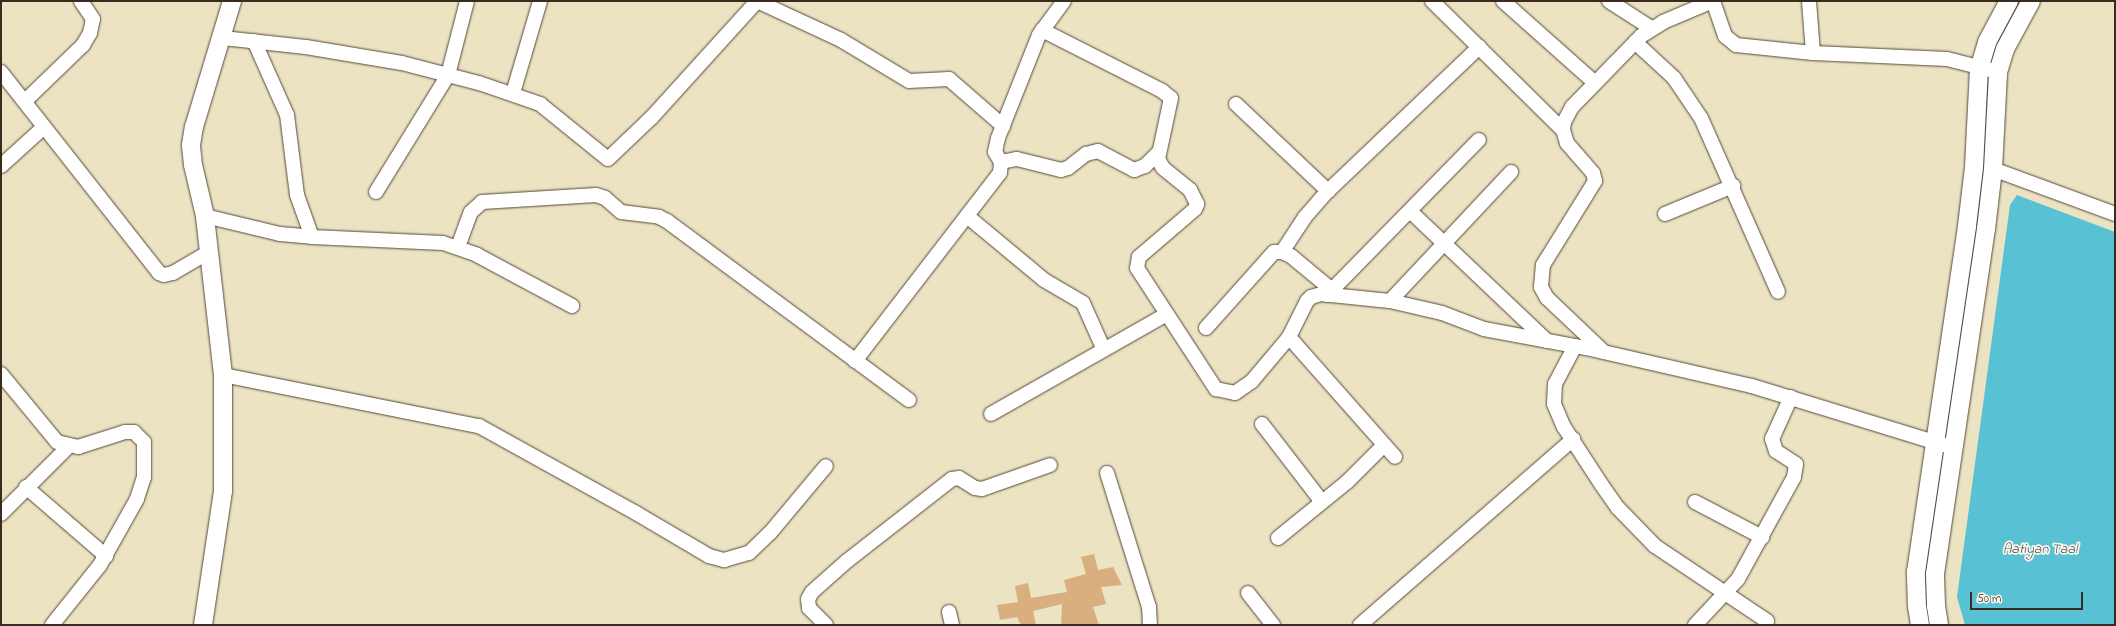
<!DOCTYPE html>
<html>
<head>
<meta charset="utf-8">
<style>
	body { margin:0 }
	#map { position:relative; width:2116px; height:626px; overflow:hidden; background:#ece3c3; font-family:"Indie Flower",sans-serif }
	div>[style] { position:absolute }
	.water>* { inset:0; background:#58c1d4 }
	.building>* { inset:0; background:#d9af7f }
	.roads { filter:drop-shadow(0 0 1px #564637) drop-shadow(0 0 1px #564637) }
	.minor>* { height:14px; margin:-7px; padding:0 7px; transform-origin:7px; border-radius:7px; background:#fff }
	.tertiary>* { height:18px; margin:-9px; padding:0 9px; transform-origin:9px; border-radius:9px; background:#fff }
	span { translate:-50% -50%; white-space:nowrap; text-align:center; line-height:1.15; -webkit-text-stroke:3.5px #fbf7ec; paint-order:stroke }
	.water-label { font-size:14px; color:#445755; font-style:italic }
	.frame { position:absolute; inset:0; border:2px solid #3b2a1e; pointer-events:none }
	.scale { position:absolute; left:1970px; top:592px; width:113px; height:18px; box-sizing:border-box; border:2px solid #3b2a1e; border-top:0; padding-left:5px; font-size:12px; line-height:14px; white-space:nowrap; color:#3b2a1e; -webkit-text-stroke:3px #fbf7ec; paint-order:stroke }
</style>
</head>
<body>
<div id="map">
	<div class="water">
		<div style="clip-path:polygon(2017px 195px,2115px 232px,2115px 625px,1965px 625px,1957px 597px,2010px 205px)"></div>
	</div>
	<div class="building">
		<div style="clip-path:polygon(1094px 554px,1098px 570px,1113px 567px,1122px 585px,1101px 587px,1106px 604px,1093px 607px,1099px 625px,1061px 625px,1062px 604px,1033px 611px,1036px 625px,1021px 625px,1017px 617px,1000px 620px,997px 605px,1018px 602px,1015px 586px,1028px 583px,1031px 598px,1067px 592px,1064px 580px,1086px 574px,1081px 557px)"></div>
	</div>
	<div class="roads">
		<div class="minor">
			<div style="left:757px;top:1px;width:93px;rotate:24.9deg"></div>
			<div style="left:841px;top:40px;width:79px;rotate:31.1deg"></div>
			<div style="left:909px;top:81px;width:40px;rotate:-2.9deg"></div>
			<div style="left:949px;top:79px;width:72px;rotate:41deg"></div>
			<div style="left:1432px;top:1px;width:184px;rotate:44.6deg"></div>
			<div style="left:1503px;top:1px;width:123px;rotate:41.7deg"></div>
			<div style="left:1609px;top:1px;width:50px;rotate:32.7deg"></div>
			<div style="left:1713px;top:1px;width:37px;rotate:71deg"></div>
			<div style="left:1725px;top:36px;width:14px;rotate:39deg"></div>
			<div style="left:1736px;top:45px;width:77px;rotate:5.9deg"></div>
			<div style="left:1813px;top:53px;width:134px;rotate:2.6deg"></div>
			<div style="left:1947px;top:59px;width:53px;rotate:14.3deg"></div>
			<div style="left:1809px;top:1px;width:52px;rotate:85.6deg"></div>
			<div style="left:1042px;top:30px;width:135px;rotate:26.9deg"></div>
			<div style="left:1162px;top:91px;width:11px;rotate:38deg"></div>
			<div style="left:1171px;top:98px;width:62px;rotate:102deg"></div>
			<div style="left:1158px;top:159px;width:10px;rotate:61deg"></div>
			<div style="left:1163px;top:168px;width:35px;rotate:39deg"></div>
			<div style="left:1190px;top:190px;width:16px;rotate:63deg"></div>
			<div style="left:1197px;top:204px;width:5px;rotate:112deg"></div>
			<div style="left:1195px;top:209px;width:74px;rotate:139.4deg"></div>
			<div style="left:1139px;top:257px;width:11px;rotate:100deg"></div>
			<div style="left:1137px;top:268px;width:145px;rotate:56.9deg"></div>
			<div style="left:1216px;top:389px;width:19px;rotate:12deg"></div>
			<div style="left:1235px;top:393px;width:21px;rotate:-35deg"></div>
			<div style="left:1252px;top:381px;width:57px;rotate:-49.9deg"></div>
			<div style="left:1289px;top:337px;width:40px;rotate:-63.4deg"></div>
			<div style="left:1307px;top:301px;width:6px;rotate:-45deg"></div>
			<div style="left:1311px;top:297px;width:10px;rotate:-17deg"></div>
			<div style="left:1321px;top:294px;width:69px;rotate:5.8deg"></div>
			<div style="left:1390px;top:301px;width:53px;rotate:13deg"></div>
			<div style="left:1442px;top:313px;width:45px;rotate:20.9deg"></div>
			<div style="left:1484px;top:329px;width:104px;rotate:10.6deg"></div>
			<div style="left:1586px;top:348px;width:170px;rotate:12.9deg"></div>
			<div style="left:1752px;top:386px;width:210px;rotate:17.1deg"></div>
			<div style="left:223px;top:38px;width:83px;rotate:6.2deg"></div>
			<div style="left:306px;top:47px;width:97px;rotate:9.5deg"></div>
			<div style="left:402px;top:63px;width:80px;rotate:14.6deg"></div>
			<div style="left:479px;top:83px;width:65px;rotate:19deg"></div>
			<div style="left:540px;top:104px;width:87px;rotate:39deg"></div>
			<div style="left:608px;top:159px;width:61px;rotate:-43.7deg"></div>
			<div style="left:652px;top:117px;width:156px;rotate:-47.8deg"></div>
			<div style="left:1635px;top:42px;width:53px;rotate:42.7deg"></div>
			<div style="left:1674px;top:78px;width:48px;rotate:56deg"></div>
			<div style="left:1701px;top:118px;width:190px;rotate:66.1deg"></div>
			<div style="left:1px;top:72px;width:256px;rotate:51.8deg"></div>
			<div style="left:159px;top:273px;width:5px;rotate:22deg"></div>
			<div style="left:164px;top:275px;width:9px;rotate:-13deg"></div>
			<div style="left:173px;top:273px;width:42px;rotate:-30.3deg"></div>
			<div style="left:513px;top:93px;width:96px;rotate:-73.6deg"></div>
			<div style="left:25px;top:101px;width:81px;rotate:-44deg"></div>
			<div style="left:83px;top:45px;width:14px;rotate:-60deg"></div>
			<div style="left:90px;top:33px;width:14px;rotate:-78deg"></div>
			<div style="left:93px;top:19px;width:22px;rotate:-124deg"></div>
			<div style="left:1236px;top:104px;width:127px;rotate:43.4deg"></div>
			<div style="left:1001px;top:162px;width:16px;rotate:-11deg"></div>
			<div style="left:1017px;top:159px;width:45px;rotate:14deg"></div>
			<div style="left:1061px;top:170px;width:7px;rotate:-16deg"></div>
			<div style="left:1068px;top:168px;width:23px;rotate:-38deg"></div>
			<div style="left:1086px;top:154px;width:12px;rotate:-14deg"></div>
			<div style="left:1098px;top:151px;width:41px;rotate:27.8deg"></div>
			<div style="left:1134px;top:170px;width:12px;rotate:-20deg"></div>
			<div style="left:1145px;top:166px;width:18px;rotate:-45deg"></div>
			<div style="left:1px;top:166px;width:58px;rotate:-42.2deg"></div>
			<div style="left:1993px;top:169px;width:130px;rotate:20.2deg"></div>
			<div style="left:376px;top:192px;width:137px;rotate:-58.4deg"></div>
			<div style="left:448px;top:75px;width:76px;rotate:-75.6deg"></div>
			<div style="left:1410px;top:211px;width:189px;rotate:43.5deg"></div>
			<div style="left:1665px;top:214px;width:74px;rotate:-22.4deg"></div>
			<div style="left:205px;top:216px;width:77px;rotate:13.5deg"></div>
			<div style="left:280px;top:234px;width:32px;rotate:5deg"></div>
			<div style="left:312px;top:237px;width:45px;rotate:-109.7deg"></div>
			<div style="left:297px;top:195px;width:81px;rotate:-97.1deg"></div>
			<div style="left:287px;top:115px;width:81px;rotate:-114deg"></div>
			<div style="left:967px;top:216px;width:100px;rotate:39.7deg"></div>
			<div style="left:1044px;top:280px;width:45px;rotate:30.5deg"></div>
			<div style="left:1083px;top:303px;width:51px;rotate:65.9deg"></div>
			<div style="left:312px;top:237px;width:131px;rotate:2.6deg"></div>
			<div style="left:443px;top:243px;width:36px;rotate:19deg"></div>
			<div style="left:477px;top:255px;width:108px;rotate:28.2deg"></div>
			<div style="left:458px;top:247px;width:37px;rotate:-70deg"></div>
			<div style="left:471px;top:212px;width:15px;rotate:-42deg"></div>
			<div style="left:482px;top:202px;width:114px;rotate:-3.5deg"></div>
			<div style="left:596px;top:195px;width:9px;rotate:18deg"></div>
			<div style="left:605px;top:198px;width:21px;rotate:41deg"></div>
			<div style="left:621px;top:212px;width:38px;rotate:7deg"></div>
			<div style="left:659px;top:217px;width:9px;rotate:27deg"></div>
			<div style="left:667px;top:221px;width:301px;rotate:36.5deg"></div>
			<div style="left:1282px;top:252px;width:42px;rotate:-56.7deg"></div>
			<div style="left:1305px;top:217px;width:35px;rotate:-49deg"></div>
			<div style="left:1328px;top:191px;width:209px;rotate:-43.6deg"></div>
			<div style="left:1327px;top:295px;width:217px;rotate:-45.6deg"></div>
			<div style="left:1390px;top:301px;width:177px;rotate:-46.8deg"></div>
			<div style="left:1206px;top:328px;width:102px;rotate:-48.2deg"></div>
			<div style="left:1274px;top:252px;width:8px"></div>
			<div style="left:1282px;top:252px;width:10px;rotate:24deg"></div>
			<div style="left:1291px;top:256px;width:53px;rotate:39.7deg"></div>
			<div style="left:1289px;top:337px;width:160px;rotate:48.5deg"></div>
			<div style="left:1575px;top:346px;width:43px;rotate:117.8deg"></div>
			<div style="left:1555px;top:384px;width:20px;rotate:93deg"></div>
			<div style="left:1554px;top:404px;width:25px;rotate:67deg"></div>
			<div style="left:1564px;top:427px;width:68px;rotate:57deg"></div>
			<div style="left:1601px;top:484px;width:29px;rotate:55deg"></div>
			<div style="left:1618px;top:508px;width:53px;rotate:45.8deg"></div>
			<div style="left:1655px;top:546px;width:135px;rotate:33.8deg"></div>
			<div style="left:1604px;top:352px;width:79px;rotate:-136.5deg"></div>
			<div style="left:1547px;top:298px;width:13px;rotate:-119deg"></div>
			<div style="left:1541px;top:287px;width:22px;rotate:-85deg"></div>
			<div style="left:1543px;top:265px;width:99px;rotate:-58.2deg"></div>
			<div style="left:1595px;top:181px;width:8px;rotate:-104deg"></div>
			<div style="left:1593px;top:173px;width:40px;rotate:-131deg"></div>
			<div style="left:1567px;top:143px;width:14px;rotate:-107deg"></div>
			<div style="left:1563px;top:130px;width:8px;rotate:-83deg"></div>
			<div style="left:1564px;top:122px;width:17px;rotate:-62deg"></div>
			<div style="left:1572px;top:107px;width:99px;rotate:-45.8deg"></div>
			<div style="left:1641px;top:36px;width:26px;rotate:-32deg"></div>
			<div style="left:1663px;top:22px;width:54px;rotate:-22.8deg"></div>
			<div style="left:855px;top:361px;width:237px;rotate:-52.4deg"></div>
			<div style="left:1000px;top:173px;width:11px;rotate:-85deg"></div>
			<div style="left:1001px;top:162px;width:12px;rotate:-121deg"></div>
			<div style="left:995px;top:152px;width:14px;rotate:-78deg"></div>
			<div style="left:998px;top:138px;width:111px;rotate:-68.3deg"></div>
			<div style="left:1039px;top:35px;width:42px;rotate:-53.7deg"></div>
			<div style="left:1px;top:374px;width:88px;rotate:50.5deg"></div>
			<div style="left:57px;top:442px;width:22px;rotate:13deg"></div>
			<div style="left:78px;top:447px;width:49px;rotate:-17.7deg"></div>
			<div style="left:125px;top:432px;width:9px"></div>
			<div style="left:134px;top:432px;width:14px;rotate:45deg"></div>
			<div style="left:144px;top:442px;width:35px;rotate:90deg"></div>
			<div style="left:144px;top:477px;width:23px;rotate:108deg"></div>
			<div style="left:137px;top:499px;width:76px;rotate:119.3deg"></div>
			<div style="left:100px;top:565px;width:77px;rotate:128.7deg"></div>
			<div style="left:223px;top:375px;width:261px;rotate:11.3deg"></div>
			<div style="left:479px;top:426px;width:179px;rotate:29deg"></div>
			<div style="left:636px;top:513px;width:85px;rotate:30.5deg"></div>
			<div style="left:709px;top:556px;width:16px;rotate:15deg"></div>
			<div style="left:724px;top:560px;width:26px;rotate:-16deg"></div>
			<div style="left:749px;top:553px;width:29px;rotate:-44deg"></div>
			<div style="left:770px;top:533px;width:87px;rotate:-50.1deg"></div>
			<div style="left:991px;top:414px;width:202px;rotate:-29.6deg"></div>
			<div style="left:1262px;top:424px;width:98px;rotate:52.4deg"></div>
			<div style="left:1107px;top:473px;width:140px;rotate:72.6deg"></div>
			<div style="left:1149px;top:607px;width:18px;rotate:87deg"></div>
			<div style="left:26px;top:487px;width:106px;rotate:40.8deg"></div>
			<div style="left:1695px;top:502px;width:76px;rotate:27.6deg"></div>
			<div style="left:1px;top:514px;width:95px;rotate:-45deg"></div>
			<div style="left:1278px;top:538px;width:89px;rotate:-39.1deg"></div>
			<div style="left:1347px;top:482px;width:52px;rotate:-45deg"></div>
			<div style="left:1248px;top:593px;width:41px;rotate:52deg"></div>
			<div style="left:949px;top:612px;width:13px;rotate:77deg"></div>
			<div style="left:826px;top:625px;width:24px;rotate:-135deg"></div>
			<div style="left:809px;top:608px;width:9px;rotate:-96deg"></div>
			<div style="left:808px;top:599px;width:8px;rotate:-60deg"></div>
			<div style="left:812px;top:592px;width:47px;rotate:-41.5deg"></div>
			<div style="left:847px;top:561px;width:133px;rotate:-38deg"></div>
			<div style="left:952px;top:479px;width:7px;rotate:-8deg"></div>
			<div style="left:959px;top:478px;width:19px;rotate:32deg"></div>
			<div style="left:975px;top:488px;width:7px;rotate:8deg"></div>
			<div style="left:982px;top:489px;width:72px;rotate:-19.4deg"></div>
			<div style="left:1360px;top:625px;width:283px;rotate:-41.1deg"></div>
			<div style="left:1695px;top:625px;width:63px;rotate:-46.9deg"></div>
			<div style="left:1738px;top:579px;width:116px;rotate:-61.2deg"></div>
			<div style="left:1794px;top:477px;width:13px;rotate:-81deg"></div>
			<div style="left:1796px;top:464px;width:24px;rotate:-147deg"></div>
			<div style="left:1776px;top:451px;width:13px;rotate:-108deg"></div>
			<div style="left:1772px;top:439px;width:46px;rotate:-65.7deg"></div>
		</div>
		<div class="tertiary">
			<div style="left:203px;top:625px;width:135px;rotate:-81.5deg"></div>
			<div style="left:223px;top:491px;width:116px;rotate:-90deg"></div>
			<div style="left:223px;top:375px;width:160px;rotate:-96.5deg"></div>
			<div style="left:205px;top:216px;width:52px;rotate:-103.2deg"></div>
			<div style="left:193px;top:165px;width:20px;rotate:-96deg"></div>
			<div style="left:191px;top:145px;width:18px;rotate:-81deg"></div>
			<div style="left:194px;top:127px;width:132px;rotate:-73.2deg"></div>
			<div style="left:1920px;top:625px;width:18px;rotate:-99deg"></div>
			<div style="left:1917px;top:607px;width:35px;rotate:-92deg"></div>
			<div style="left:1916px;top:572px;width:350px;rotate:-81.6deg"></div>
			<div style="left:1967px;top:226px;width:59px;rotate:-83.2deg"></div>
			<div style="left:1974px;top:167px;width:98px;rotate:-87.1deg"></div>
			<div style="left:1979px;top:69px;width:28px;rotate:-73deg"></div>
			<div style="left:1987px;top:42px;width:47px;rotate:-61.8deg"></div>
			<div style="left:1939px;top:625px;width:20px;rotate:-99deg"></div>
			<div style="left:1936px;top:605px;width:31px;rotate:-92deg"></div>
			<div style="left:1935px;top:574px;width:349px;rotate:-81.6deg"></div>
			<div style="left:1986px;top:229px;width:60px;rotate:-83.3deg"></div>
			<div style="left:1993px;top:169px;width:97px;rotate:-87deg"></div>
			<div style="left:1998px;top:72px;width:24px;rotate:-73deg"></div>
			<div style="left:2005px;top:49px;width:55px;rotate:-61.6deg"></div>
		</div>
	</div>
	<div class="water-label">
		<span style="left:2040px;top:550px">Aatiyan Taal</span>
	</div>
	<div class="frame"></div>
	<div class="scale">50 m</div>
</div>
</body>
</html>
